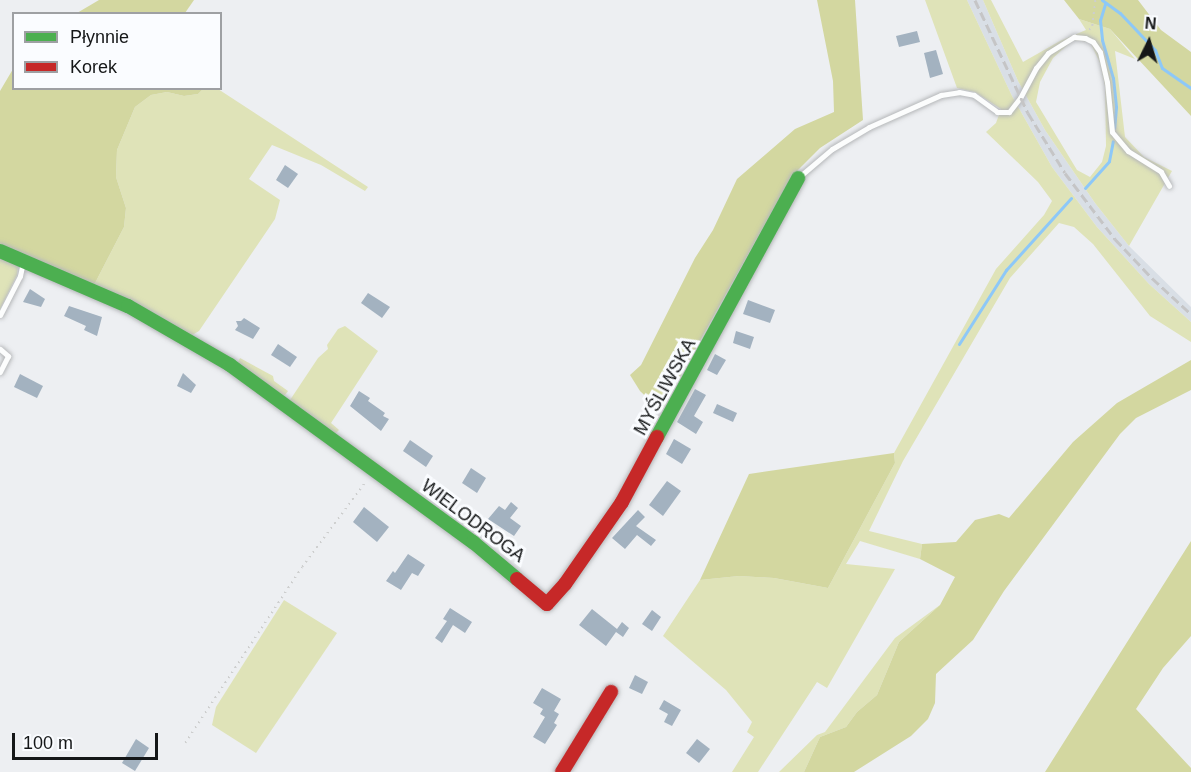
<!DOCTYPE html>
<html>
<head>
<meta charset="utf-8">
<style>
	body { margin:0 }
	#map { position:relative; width:1191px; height:772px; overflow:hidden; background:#edeff2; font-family:Arial,sans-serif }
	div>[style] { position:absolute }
	.built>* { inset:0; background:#d9dfe6 }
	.green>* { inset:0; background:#dfe3b8 }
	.forest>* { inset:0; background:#d3d7a0 }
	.stream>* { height:3px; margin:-1.5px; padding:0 1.5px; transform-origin:1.5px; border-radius:1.5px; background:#8dc8f8 }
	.building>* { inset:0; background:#a3b2c0 }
	.path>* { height:1.5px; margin-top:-0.75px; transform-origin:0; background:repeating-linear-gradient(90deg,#cdcece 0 1.5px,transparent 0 6px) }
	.roads { filter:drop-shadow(0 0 2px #b5b7b9) drop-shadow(0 0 2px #b5b7b9) }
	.lane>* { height:5px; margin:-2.5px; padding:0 2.5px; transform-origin:2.5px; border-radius:2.5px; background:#fcfdfd }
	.fast>* { height:14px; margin:-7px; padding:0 7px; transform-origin:7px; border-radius:7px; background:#4caf50 }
	.jam>* { height:14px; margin:-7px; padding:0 7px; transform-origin:7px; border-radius:7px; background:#c62828 }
	.rail>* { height:3px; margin-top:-1.5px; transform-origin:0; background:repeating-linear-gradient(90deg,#c5c5c6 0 9px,transparent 0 13.5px) }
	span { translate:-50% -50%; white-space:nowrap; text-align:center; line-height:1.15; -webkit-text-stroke:6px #fafcff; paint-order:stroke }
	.street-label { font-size:18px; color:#151718 }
	.legend { position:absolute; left:12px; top:12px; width:210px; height:78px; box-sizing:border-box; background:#fafcff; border:2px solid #9ea0a3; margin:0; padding:8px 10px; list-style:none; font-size:18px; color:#151718 }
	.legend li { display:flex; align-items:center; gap:12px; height:30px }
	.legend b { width:30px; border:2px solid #9ea0a3 }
	.north { position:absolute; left:1119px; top:12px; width:60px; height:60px; -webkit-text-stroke:4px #fafcff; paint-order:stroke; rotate:5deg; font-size:16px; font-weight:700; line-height:24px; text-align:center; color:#151718 }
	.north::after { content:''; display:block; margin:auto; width:21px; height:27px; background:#151718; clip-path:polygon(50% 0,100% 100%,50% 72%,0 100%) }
	.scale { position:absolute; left:12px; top:733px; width:146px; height:27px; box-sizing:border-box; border:3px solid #151718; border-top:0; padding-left:8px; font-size:18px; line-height:21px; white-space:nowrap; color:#151718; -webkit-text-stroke:4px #fafcff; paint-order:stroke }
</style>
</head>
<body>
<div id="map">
	<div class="built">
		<div style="clip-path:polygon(967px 0,983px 0,1018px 81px,1045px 130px,1095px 203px,1129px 246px,1191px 307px,1191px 322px,1149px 284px,1097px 227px,1052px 167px,1012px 96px)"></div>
	</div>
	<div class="green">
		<div style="clip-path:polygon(925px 0,967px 0,1012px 96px,1052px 167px,1097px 227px,1149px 284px,1191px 322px,1191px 342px,1150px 316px,1093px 244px,1074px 227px,1059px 223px,1010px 278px,903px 461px,869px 531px,922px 544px,920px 559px,860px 541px,846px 564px,895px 569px,827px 688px,817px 682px,758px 772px,732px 772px,754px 737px,747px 732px,752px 722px,726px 690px,663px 636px,700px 580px,739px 576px,774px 578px,828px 588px,895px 463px,894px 453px,996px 269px,1044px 215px,1052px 201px,1038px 182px,986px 132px,996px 123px,1001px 109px,975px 92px,957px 88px)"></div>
		<div style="clip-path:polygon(evenodd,983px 0,991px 0,1023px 62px,1060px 41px,1086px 30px,1079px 19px,1110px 29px,1135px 59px,1115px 51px,1125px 137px,1144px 157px,1172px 171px,1129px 246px,1095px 203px,1045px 130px,1018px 81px,983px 0,1073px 40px,1090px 42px,1100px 63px,1105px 86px,1106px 146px,1102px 162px,1090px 177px,1077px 170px,1036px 102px,1040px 82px,1053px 58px,1073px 40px)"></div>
		<div style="clip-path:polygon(203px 89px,218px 89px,368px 187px,365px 191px,321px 165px,272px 145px,249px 179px,280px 200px,275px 219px,199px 331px,189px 337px,93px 287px,124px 227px,126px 208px,116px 177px,117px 150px,135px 107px,151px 95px,167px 92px,184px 96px,198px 94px)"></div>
		<div style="clip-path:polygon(0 256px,18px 265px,17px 275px,0 309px)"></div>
		<div style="clip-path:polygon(345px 326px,378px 351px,331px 423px,339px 430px,335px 434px,290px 400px,318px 358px,328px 349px,327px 345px,338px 329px)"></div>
		<div style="clip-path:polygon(240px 358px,273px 376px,274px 381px,288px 391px,285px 395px,280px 396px,238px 362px)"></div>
		<div style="clip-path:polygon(284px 600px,337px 633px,256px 753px,212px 725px,216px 707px)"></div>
		<div style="clip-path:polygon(940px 605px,899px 642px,877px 695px,857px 712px,846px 727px,820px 737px,804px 772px,779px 772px,817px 735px,825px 732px,895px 638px)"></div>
	</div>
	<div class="forest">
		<div style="clip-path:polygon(99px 0,194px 0,185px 13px,77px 13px)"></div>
		<div style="clip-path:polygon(817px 0,855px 0,863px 120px,820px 148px,791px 177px,661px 411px,640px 391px,630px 375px,641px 365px,695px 258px,713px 230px,737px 179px,795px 129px,834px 112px,833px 81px)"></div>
		<div style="clip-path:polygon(1064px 0,1138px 0,1161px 30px,1191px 52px,1191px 116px,1110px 29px,1079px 19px)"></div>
		<div style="clip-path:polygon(13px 69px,14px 88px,203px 89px,198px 94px,184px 96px,167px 92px,151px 95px,135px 107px,117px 150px,116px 177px,126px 208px,124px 227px,93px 287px,0 246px,0 91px)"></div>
		<div style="clip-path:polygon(1191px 360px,1191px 390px,1136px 418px,1120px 434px,1004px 591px,973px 640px,936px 674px,935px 703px,928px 719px,911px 736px,854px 772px,804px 772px,820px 737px,846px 727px,857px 712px,877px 695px,899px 642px,940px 605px,955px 577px,920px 559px,922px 544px,956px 542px,975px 520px,999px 514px,1009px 518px,1073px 442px,1117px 403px)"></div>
		<div style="clip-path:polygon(894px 453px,895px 463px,828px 588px,774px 578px,739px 576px,700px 580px,749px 474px)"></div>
		<div style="clip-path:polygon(1191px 541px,1191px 636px,1163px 668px,1136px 709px,1191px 768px,1191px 772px,1045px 772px)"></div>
	</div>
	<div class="stream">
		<div style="left:1102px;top:0;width:22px;rotate:36deg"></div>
		<div style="left:1120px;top:13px;width:51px;rotate:46.6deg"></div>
		<div style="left:1155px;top:50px;width:19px;rotate:69deg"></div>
		<div style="left:1162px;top:68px;width:35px;rotate:35deg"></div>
		<div style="left:1105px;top:4px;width:17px;rotate:107deg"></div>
		<div style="left:1100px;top:20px;width:20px;rotate:84deg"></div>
		<div style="left:1102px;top:40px;width:40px;rotate:74deg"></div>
		<div style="left:1113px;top:78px;width:29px;rotate:84deg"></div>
		<div style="left:1116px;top:107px;width:21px;rotate:95deg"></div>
		<div style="left:1085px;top:188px;width:36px;rotate:-48deg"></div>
		<div style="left:1109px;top:161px;width:20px;rotate:-79deg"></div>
		<div style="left:959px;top:344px;width:88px;rotate:-57.6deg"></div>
		<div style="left:1006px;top:270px;width:97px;rotate:-47.9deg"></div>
	</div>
	<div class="building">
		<div style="clip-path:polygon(917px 31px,920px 42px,899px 47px,896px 36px)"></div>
		<div style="clip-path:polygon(936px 50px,943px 74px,930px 78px,924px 53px)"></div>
		<div style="clip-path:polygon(285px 165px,298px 174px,288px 188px,276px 180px)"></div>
		<div style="clip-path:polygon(30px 289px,45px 299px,41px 307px,23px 302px)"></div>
		<div style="clip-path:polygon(368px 293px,390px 307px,382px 318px,361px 303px)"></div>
		<div style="clip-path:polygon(748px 300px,775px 310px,770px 323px,743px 314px)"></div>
		<div style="clip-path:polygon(69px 306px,102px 317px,97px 336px,84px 330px,86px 326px,64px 316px)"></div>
		<div style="clip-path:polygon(244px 318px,260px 328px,253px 339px,235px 330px,238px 326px,236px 321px,241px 321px)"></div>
		<div style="clip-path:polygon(736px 331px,754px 337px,750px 349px,733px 343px)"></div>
		<div style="clip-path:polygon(278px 344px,297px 357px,290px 367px,271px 355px)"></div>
		<div style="clip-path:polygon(715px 354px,726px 360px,717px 375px,707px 370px)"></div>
		<div style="clip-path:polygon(183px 373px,196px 385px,191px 393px,177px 386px)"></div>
		<div style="clip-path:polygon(20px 374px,43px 386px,37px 398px,14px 387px)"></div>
		<div style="clip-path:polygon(695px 389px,706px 395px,694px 416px,703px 422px,696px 434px,677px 422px)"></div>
		<div style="clip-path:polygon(359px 391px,370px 398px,368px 401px,385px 413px,383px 416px,389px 419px,381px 431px,350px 406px)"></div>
		<div style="clip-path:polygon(717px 404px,737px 413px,733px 422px,713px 413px)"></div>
		<div style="clip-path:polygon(674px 439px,691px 449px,682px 464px,666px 454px)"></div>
		<div style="clip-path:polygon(410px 440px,433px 456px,426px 467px,403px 451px)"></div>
		<div style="clip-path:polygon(471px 468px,486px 478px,477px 493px,462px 483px)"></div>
		<div style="clip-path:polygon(667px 481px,681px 491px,663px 516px,649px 505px)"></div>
		<div style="clip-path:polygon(511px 502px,518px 508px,510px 518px,521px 526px,514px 536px,488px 519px,499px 506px,505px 510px)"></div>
		<div style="clip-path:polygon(364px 507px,389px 527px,377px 542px,353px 522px)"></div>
		<div style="clip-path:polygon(638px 510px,645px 517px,636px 526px,656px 540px,651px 546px,637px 535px,625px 549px,612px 538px)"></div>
		<div style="clip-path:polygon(408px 554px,425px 565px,418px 576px,412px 573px,401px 590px,386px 581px,393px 571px,395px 573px)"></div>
		<div style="clip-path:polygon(450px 608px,472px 622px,465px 633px,453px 625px,442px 643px,435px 638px,447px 621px,443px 619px)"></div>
		<div style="clip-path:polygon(592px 609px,617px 629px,622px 622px,629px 628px,623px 637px,616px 632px,606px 646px,579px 625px)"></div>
		<div style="clip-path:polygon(652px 610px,661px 617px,652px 631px,642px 624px)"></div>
		<div style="clip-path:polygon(635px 675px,648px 682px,642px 694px,629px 688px)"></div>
		<div style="clip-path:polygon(542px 688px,561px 699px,554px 711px,559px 714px,554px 723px,557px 725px,545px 744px,533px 737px,545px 717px,540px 714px,543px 709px,533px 703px)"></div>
		<div style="clip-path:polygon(664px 700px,681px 710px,672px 726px,664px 722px,668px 714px,659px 709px)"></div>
		<div style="clip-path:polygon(136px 739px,149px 748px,135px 771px,122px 763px)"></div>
		<div style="clip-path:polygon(697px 739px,710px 749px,699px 763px,686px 753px)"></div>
	</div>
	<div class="path">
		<div style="left:1089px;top:30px;width:5px;rotate:-53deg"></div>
		<div style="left:1092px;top:26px;width:26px;rotate:-83deg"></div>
		<div style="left:185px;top:743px;width:211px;rotate:-56.4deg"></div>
		<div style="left:302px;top:567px;width:107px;rotate:-53.3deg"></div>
	</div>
	<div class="roads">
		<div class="lane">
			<div style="left:799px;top:177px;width:43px;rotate:-40.3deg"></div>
			<div style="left:832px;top:149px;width:43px;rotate:-30.7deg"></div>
			<div style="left:869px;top:127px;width:79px;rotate:-24deg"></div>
			<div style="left:941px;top:95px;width:18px;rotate:-9deg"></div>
			<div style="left:959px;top:92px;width:15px;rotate:11deg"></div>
			<div style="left:974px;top:95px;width:29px;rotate:36deg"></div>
			<div style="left:997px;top:112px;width:12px"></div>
			<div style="left:1009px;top:112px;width:18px;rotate:-52deg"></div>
			<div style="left:1020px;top:98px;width:34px;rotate:-62deg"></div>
			<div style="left:1036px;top:68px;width:19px;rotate:-51deg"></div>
			<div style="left:1048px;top:53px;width:31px;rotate:-32deg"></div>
			<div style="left:1074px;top:37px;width:11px;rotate:5deg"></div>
			<div style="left:1085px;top:38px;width:9px;rotate:27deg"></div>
			<div style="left:1093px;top:42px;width:12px;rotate:55deg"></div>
			<div style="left:1100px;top:52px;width:31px;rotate:77deg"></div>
			<div style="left:1107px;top:82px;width:50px;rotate:84.3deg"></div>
			<div style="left:1112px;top:132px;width:25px;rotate:50deg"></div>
			<div style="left:1128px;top:151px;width:39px;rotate:32deg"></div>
			<div style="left:1161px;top:172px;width:16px;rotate:60deg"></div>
			<div style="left:0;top:315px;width:44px;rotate:-62.9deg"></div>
			<div style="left:20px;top:276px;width:14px;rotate:-78deg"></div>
			<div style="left:0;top:349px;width:11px;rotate:41deg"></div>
			<div style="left:8px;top:356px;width:18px;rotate:117deg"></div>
		</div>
		<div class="fast">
			<div style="left:0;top:251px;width:139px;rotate:23.3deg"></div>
			<div style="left:128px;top:306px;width:118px;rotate:30deg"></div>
			<div style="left:230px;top:365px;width:301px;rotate:36.1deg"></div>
			<div style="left:473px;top:542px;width:57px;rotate:40.1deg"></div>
			<div style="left:657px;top:437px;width:295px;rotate:-61.4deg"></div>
		</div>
		<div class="jam">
			<div style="left:517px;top:579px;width:39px;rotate:40deg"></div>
			<div style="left:547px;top:604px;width:27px;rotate:-48deg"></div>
			<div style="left:565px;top:584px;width:100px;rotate:-55.2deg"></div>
			<div style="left:622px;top:502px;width:74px;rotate:-61.7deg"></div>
			<div style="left:562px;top:772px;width:94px;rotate:-58.5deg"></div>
		</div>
	</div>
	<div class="rail">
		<div style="left:975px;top:0;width:125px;rotate:64.9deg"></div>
		<div style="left:1028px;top:113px;width:70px;rotate:58.3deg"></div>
		<div style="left:1065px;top:173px;width:83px;rotate:52.9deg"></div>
		<div style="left:1115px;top:239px;width:54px;rotate:46.5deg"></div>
		<div style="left:1152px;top:278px;width:53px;rotate:42.7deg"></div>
	</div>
	<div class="street-label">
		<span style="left:665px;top:387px;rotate:-61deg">MYŚLIWSKA</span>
		<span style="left:473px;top:521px;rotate:37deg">WIELODROGA</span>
	</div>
	<ul class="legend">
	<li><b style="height:8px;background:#4caf50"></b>Płynnie</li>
	<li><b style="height:8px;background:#c62828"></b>Korek</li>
	</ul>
	<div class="north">N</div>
	<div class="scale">100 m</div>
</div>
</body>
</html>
